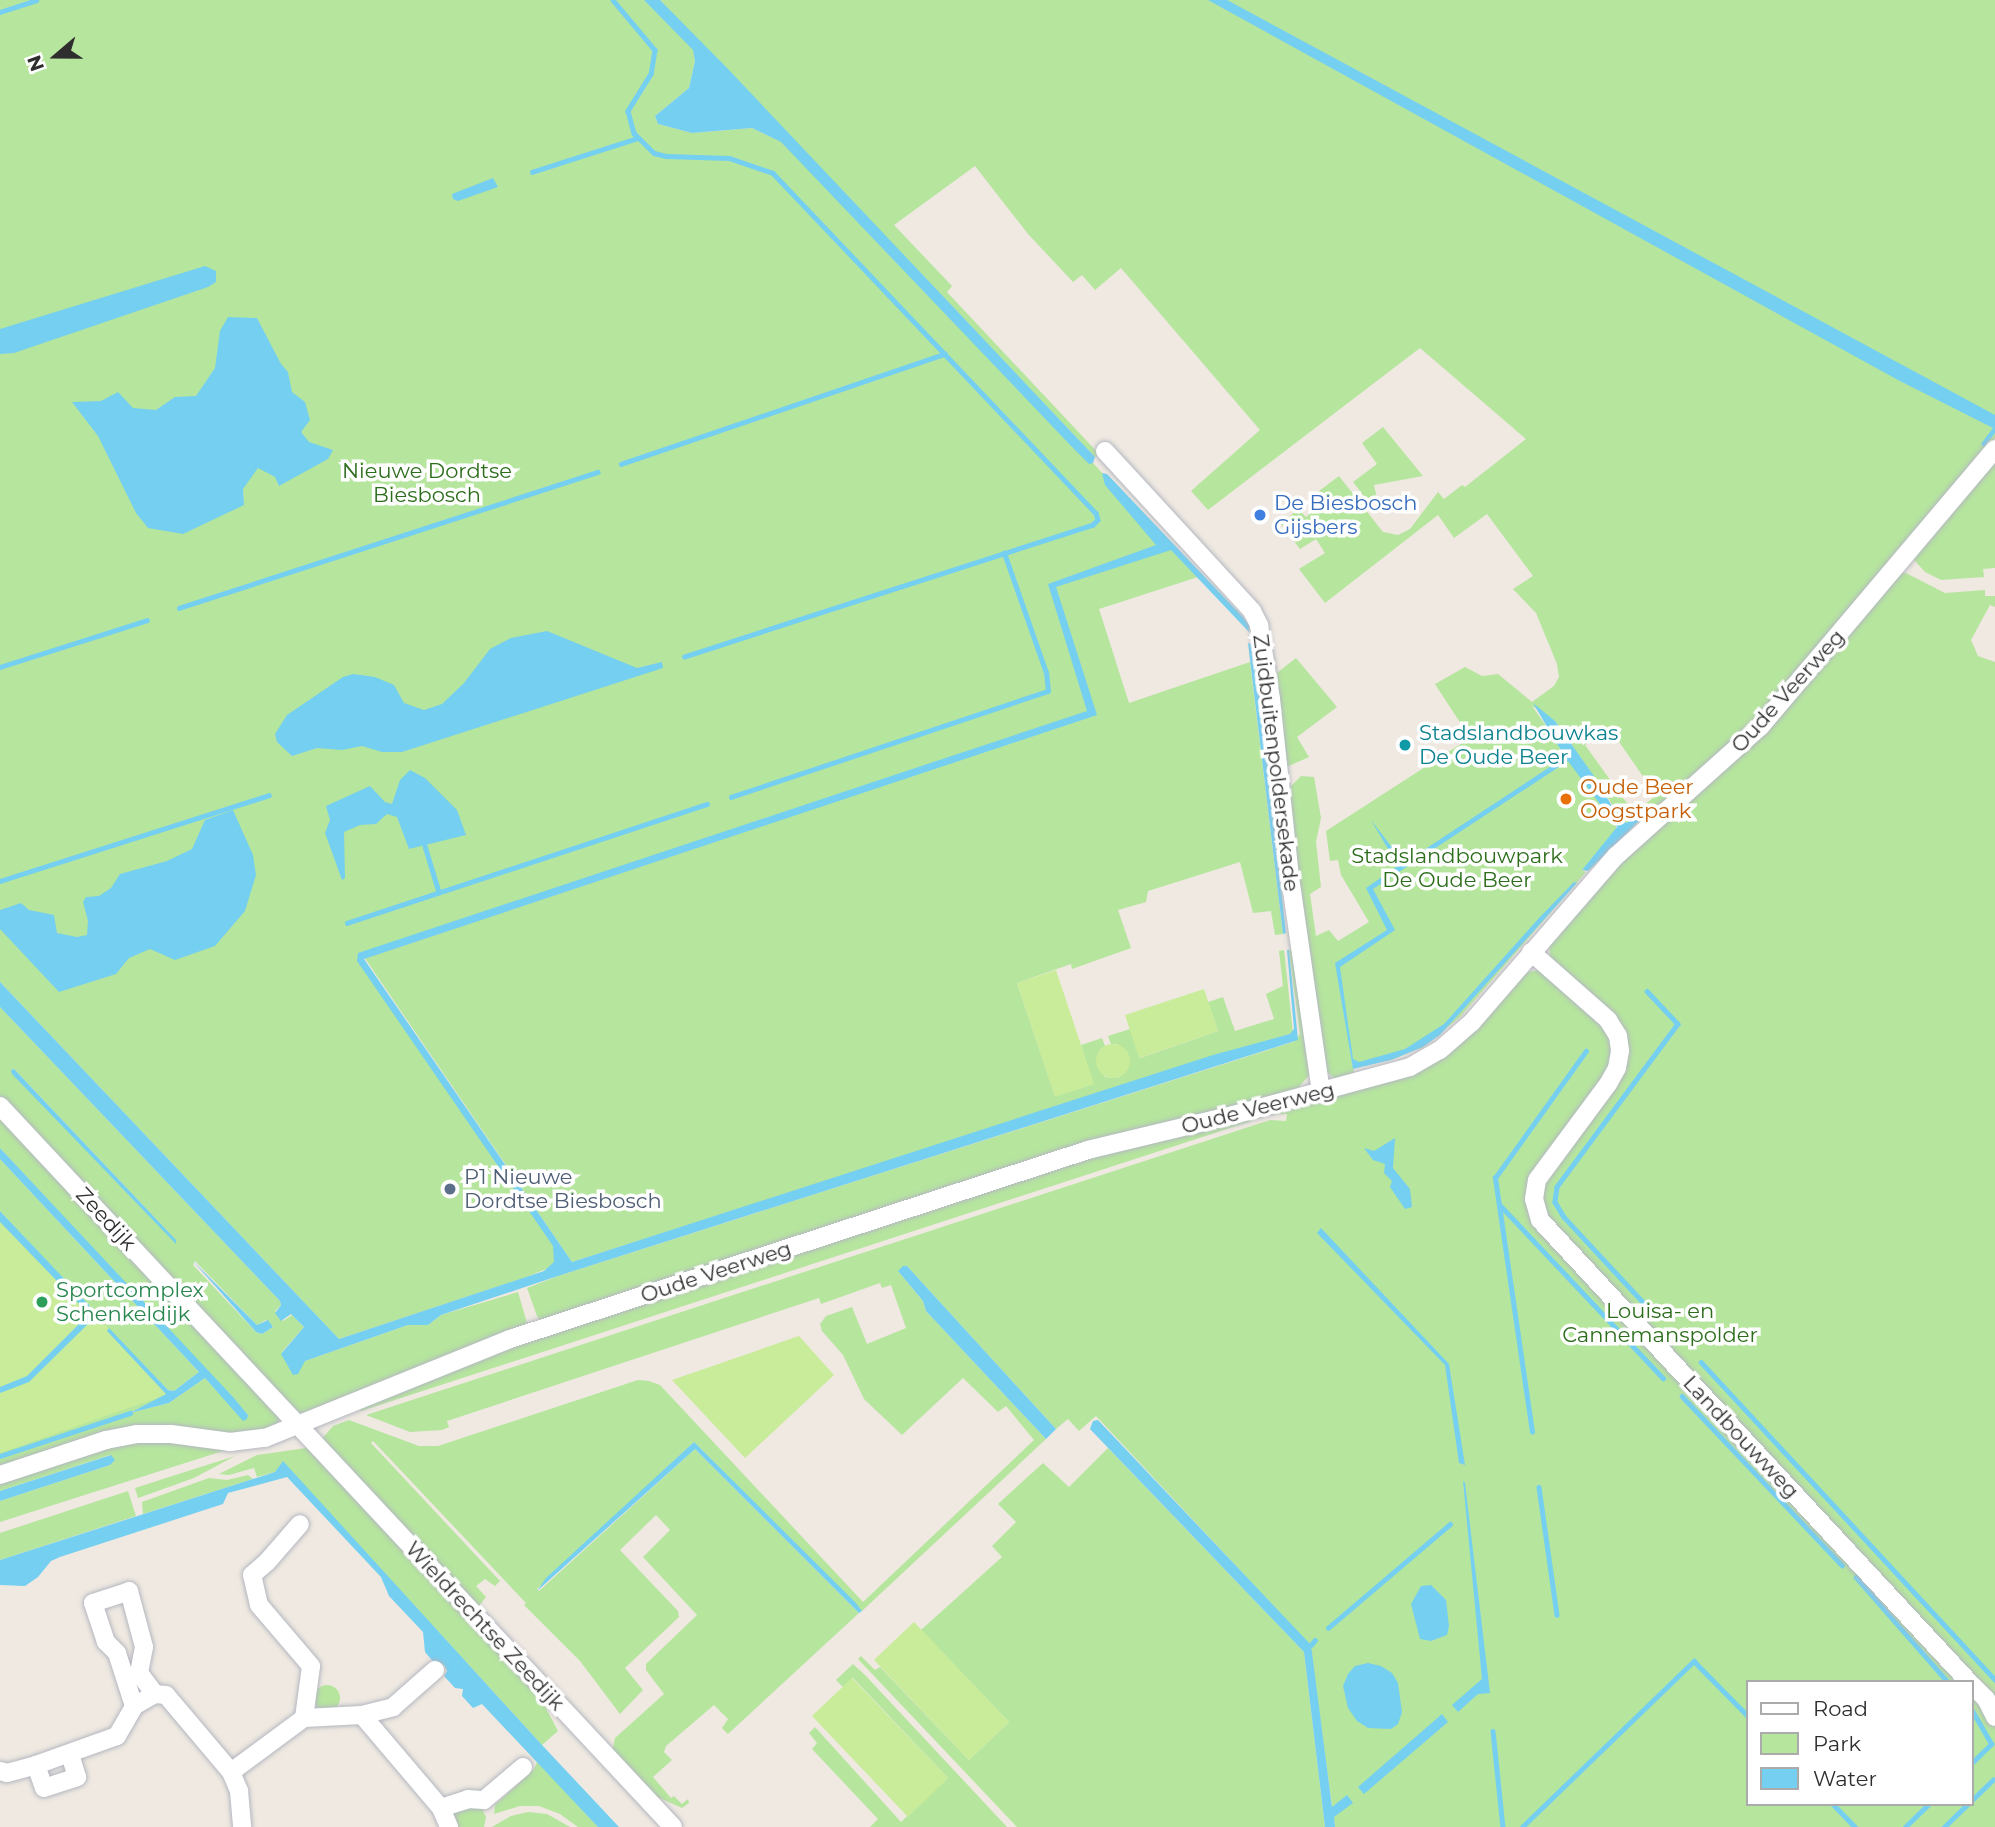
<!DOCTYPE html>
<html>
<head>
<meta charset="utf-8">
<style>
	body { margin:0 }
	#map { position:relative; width:1995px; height:1827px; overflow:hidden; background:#efe9e1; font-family:Montserrat,sans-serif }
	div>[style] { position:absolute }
	.green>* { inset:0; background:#b6e59e }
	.round { border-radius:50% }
	.pitch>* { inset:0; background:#c9ec9a }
	.water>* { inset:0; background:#75cff0 }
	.stream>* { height:4.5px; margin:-2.25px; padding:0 2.25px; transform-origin:2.25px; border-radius:2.25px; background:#75cff0 }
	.roads { filter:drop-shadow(0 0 2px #b4b7c1) drop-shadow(0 0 2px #b4b7c1) }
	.minor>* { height:18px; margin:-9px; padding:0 9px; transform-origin:9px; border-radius:9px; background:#fff }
	.dots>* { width:19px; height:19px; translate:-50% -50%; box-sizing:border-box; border:4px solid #fff; border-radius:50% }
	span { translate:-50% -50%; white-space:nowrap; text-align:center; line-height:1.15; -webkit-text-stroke:7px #fff; paint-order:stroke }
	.park-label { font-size:21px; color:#2c6e1b }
	.shop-label { font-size:21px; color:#366cbe }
	.left { translate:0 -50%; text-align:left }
	.street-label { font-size:21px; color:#2e2e2e }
	.culture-label { font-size:21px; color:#0d838f }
	.food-label { font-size:21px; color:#c56008 }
	.service-label { font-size:21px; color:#4e5e75 }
	.leisure-label { font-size:21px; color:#27864d }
	.legend { position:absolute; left:1746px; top:1680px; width:228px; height:126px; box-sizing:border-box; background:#fff; border:2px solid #ababab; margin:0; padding:9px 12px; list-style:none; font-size:21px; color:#2e2e2e }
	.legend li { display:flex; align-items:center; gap:14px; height:35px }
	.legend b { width:35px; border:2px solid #ababab }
	.north { position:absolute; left:21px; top:21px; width:70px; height:70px; -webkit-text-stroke:5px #fff; paint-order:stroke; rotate:250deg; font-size:19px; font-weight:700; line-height:28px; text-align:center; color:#2e2e2e }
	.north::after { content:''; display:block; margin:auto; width:24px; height:32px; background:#2e2e2e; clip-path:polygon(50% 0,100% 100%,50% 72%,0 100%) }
</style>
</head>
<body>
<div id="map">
	<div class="green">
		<div style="clip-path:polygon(0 0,647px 0,693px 49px,695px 61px,689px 88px,655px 116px,658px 124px,692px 133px,752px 128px,784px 143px,1093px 463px,1198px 577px,1099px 609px,1129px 703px,1250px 662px,1283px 934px,1275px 935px,1271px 911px,1253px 913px,1240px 862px,1148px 891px,1146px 902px,1118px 910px,1131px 948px,1072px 969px,1071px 964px,1017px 983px,1055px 1096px,1093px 1084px,1081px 1045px,1102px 1038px,1105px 1046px,1099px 1051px,1105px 1077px,1113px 1078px,1120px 1077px,1118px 1044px,1111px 1044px,1108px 1036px,1130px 1029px,1140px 1058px,1218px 1031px,1208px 1002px,1223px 997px,1235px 1031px,1274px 1019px,1266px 994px,1283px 986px,1279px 951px,1284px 950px,1293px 1033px,572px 1262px,362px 954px,360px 960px,566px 1261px,524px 1278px,339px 1339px,0 982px)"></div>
		<div style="clip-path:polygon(evenodd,660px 0,1995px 0,1995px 438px,1751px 725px,1661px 804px,1642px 817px,1626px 823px,1619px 820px,1609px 799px,1601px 794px,1602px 788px,1555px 721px,1532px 706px,1616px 824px,1616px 831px,1582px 870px,1586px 872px,1459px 1018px,1423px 1047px,1391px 1060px,1354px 1067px,1336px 962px,1355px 1079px,1336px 1080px,1323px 1068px,1288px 794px,1291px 786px,1301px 776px,1314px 777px,1321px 818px,1316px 842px,1321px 887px,1310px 894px,1316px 936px,1329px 930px,1338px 941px,1369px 922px,1341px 875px,1338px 860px,1330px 861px,1326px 831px,1470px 738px,1435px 684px,1465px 667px,1482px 676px,1498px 674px,1532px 702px,1554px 686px,1559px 677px,1557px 664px,1536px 613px,1513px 589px,1533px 576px,1487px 514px,1454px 538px,1438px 515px,1325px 603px,1299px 569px,1325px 553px,1316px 539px,1300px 549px,1281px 524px,1298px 509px,1306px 517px,1318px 507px,1311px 497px,1339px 476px,1383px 532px,1398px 535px,1410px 529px,1438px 492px,1444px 499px,1462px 485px,1465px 487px,1526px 439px,1420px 348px,1208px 510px,1191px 491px,1260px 430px,1121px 268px,1095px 290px,1082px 275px,1073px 282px,1028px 234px,975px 166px,894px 225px,952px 286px,947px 292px,1100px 455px,1095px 457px,660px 0,1613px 733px,1651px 788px,1644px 794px,1653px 798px,1634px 813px,1585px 745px,1601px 734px,1605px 738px,1613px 733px)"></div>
		<div style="clip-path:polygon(1383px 427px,1423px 476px,1374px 485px,1377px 498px,1367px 500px,1353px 482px,1377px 464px,1362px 443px)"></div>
		<div style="clip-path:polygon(1995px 461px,1995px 568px,1983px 569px,1984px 577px,1941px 580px,1925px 572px,1914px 560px,1915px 554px)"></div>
		<div style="clip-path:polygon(evenodd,1898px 573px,1906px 573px,1945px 593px,1985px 590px,1985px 596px,1995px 596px,1995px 607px,1990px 605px,1971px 640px,1978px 656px,1995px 662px,1995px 1827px,1335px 1827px,1310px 1645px,1096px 1416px,1079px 1431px,1068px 1419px,1056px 1429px,907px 1266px,898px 1271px,923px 1301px,926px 1311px,1046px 1439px,862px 1611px,694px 1442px,537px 1589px,539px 1591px,695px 1449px,859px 1613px,728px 1734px,722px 1728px,728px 1719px,714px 1705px,666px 1746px,664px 1752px,672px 1760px,653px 1777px,671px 1798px,674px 1796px,682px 1804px,688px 1799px,689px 1803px,682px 1808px,653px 1795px,612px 1752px,615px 1738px,664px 1694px,646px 1670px,646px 1664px,697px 1615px,643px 1557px,670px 1530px,656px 1515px,620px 1550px,678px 1611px,679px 1617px,625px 1668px,643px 1690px,620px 1714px,580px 1661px,524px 1605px,526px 1603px,373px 1441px,371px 1443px,500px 1581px,495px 1586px,485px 1579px,476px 1586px,486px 1597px,476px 1610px,320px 1441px,333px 1426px,349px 1420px,419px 1446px,438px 1446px,638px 1380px,649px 1381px,660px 1385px,863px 1602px,1034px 1440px,1006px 1406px,998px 1412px,963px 1378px,902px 1435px,864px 1399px,843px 1355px,822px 1331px,820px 1324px,826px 1316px,852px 1307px,867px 1344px,906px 1328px,891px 1285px,882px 1288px,880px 1283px,821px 1304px,819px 1298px,447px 1421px,449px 1427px,442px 1430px,410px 1432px,366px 1415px,1270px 1120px,1286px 1121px,1287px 1114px,1270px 1115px,361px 1411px,359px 1408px,487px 1354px,1094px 1155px,1399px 1079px,1524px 973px,1538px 970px,1550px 956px,1549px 944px,1616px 863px,1898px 573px,1748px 1682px,1972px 1682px,1972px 1804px,1748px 1804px,1748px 1682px)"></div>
		<div style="clip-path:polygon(1296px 658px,1337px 707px,1297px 737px,1309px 757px,1289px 766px,1285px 765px,1273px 676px)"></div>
		<div style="clip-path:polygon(1289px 950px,1292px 950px,1312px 1072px,1297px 1089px,540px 1320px,537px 1316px,527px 1288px,558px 1276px,1293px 1042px,1300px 1034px)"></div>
		<div style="clip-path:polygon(evenodd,0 1007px,280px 1301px,281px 1305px,275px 1311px,283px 1321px,292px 1315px,304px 1327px,282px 1352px,293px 1374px,305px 1361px,408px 1325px,428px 1325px,441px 1315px,518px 1292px,527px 1323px,524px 1327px,305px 1413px,296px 1412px,0 1100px,0 1007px,14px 1069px,176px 1240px,11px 1070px,14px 1069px,0 1007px,195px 1261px,257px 1325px,266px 1320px,273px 1327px,262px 1334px,256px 1332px,193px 1265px,195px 1261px)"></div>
		<div style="clip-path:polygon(0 1112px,281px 1415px,276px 1426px,238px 1435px,186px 1430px,0 1467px,0 1393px,91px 1308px,0 1211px,0 1159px,199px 1372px,174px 1391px,168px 1390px,108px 1328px,166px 1395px,130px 1413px,169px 1403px,205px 1378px,241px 1417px,248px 1415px,0 1148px)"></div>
		<div style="clip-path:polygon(159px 1440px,226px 1450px,0 1522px,0 1501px,110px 1465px,110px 1455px,0 1491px,0 1483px,119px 1444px)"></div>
		<div style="clip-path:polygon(313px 1447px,538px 1693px,558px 1731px,542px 1745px,283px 1462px,275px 1472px,257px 1477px,254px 1468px,229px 1475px,219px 1474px,257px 1455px)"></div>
		<div style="clip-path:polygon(1108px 1448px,1304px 1652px,1325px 1827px,1017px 1827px,858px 1659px,861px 1656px,875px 1670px,880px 1667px,969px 1760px,1009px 1722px,921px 1630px,1002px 1557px,992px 1546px,1016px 1522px,998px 1504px,1043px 1463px,1069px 1487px)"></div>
		<div style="clip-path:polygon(235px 1456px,194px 1478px,138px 1498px,135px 1488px)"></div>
		<div style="clip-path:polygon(248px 1475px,253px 1479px,143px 1514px,142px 1502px,209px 1478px,227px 1480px)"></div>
		<div style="clip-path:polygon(128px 1491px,136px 1516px,0 1560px,0 1533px)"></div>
		<div style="clip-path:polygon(853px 1664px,865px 1675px,1007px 1827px,870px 1827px,878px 1819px,812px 1749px,817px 1743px,809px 1733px,815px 1727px,901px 1822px,948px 1778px,853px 1678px,843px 1687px,836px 1680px)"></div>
		<div class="round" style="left:314px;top:1685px;width:26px;height:26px"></div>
		<div style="clip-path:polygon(537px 1762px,545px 1769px,598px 1827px,578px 1827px,560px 1814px,539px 1806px,520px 1806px,494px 1814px,495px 1805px,534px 1769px)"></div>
		<div style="clip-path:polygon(458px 1807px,481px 1807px,486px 1817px,484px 1827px,454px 1827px,452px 1816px)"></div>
		<div style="clip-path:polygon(528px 1812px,547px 1814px,570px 1827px,492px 1827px,511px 1816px)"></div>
	</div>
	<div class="pitch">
		<div style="clip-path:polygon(1056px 970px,1094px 1084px,1055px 1097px,1017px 983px)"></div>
		<div style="clip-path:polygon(1204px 989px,1218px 1031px,1139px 1058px,1125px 1015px)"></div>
		<div class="round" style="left:1096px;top:1044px;width:34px;height:34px"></div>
		<div style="clip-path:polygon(0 1210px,169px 1394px,0 1453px)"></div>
		<div style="clip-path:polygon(799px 1336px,834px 1375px,745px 1458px,672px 1380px)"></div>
		<div style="clip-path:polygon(914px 1622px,1009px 1722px,969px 1760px,874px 1660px)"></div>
		<div style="clip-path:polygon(852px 1678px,948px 1778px,908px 1817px,812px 1716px)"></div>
	</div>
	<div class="water">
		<div style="clip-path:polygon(644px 0,660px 0,729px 70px,1095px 457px,1093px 463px,1089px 464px,1073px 448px,781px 142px,752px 128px,692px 133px,658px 124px,655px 116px,689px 88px,695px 61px,693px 50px)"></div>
		<div style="clip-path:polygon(1208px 0,1227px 0,1995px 415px,1995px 433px,1984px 447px,1981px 444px,1993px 428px,1898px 380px)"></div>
		<div style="clip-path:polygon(493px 178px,498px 187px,458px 201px,453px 199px,452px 194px)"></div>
		<div style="clip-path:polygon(205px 266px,216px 271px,216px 282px,208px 287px,14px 353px,0 354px,0 329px)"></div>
		<div style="clip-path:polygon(228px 317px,257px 318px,281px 364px,288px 372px,292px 392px,305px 402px,310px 420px,301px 432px,309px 442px,333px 450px,328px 459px,279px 486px,275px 477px,258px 468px,243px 489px,244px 505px,183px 534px,148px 528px,136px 513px,98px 436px,72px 402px,101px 401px,118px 392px,133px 408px,156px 410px,175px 397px,196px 396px,215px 368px,220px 331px)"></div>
		<div style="clip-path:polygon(1102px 473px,1107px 474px,1242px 616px,1249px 625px,1249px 632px,1171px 550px,1056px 587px,1097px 715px,364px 959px,572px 1262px,1213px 1055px,1290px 1034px,1294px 1029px,1287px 950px,1289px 950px,1298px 1040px,558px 1276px,441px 1315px,428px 1325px,408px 1325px,365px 1340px,305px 1361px,298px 1374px,293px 1375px,281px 1354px,304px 1327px,291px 1314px,281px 1321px,275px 1313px,281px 1305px,280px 1301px,0 1007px,0 982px,339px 1339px,544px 1271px,554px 1262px,553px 1246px,357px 961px,358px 953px,1087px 711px,1048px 584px,1156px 545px,1105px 485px)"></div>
		<div style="clip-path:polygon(547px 631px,637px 668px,662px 662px,663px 668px,402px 752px,382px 752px,362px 746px,342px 750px,317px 748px,292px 756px,277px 742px,275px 734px,287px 715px,343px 677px,353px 674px,375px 677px,394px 685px,404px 703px,424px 710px,442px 704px,464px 683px,490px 649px,511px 638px)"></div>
		<div style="clip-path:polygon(1248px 643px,1254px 645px,1286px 933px,1283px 934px)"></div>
		<div style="clip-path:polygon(1533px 703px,1555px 721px,1601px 786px,1601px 794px,1608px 799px,1619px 820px,1626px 823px,1640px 815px,1642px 818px,1588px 871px,1582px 870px,1617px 827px,1568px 761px,1373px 889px,1395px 930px,1340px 967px,1353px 1059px,1359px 1062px,1405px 1049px,1444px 1024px,1539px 918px,1574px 882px,1577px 883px,1440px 1035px,1423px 1047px,1391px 1060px,1353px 1069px,1335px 963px,1387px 930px,1366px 888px,1398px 866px,1371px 820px,1404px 863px,1565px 757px)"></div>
		<div style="clip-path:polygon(410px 770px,425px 778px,457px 810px,466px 835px,409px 849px,397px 817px,387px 814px,376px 824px,360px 825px,344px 832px,345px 878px,342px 880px,325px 833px,330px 820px,326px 806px,370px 786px,385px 802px,392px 804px,400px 780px)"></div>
		<div style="clip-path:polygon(233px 810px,253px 855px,256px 875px,245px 911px,215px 946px,175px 960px,150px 949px,129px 958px,116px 974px,59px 992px,0 929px,0 910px,21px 903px,29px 910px,54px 915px,57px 933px,77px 937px,87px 935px,88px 921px,83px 902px,86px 897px,99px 896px,111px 888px,120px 874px,167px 861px,192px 849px,205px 820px)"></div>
		<div style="clip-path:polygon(14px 1069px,176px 1240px,176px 1244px,12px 1074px,11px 1070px)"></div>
		<div style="clip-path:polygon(1395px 1138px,1393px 1168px,1410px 1189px,1412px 1207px,1405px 1209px,1390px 1187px,1392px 1181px,1384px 1173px,1385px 1164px,1373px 1160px,1364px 1148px,1374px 1151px)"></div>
		<div style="clip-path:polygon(0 1148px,233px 1397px,248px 1415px,247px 1419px,243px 1421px,205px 1378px,169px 1403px,130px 1413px,166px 1394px,107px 1331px,109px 1328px,168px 1390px,174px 1391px,199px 1372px,0 1159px)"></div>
		<div style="clip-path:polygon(0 1211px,89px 1305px,92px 1312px,89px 1323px,29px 1382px,0 1393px,0 1387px,27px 1376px,86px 1317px,84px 1309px,0 1222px)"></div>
		<div style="clip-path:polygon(1321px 1228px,1449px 1364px,1465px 1465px,1459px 1463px,1445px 1365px,1317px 1233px)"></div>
		<div style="clip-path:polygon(192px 1260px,257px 1325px,268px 1320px,273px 1327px,262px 1334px,256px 1332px)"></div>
		<div style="clip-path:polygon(903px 1266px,907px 1266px,1056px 1429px,1046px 1439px,926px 1311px,923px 1301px,898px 1271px)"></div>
		<div style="clip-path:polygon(1098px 1420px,1311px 1645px,1332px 1807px,1347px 1795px,1353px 1803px,1334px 1817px,1335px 1827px,1325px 1827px,1304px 1652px,1090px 1429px,1093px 1421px)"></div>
		<div style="clip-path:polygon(694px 1442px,855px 1602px,862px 1611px,859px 1613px,695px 1449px,537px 1591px,546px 1578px)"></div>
		<div style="clip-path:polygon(111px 1455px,115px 1460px,110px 1465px,0 1501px,0 1491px)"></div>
		<div style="clip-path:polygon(283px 1461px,542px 1745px,619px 1827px,598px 1827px,482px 1704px,473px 1708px,462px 1696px,463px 1689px,455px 1688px,444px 1676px,447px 1671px,444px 1665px,436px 1665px,425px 1652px,423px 1632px,389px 1596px,381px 1577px,287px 1477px,228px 1493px,223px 1504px,60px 1557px,51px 1561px,38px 1577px,25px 1586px,0 1585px,0 1560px,275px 1472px)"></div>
		<div style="clip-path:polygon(1463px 1481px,1465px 1483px,1490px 1693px,1478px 1694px,1458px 1712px,1452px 1705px,1482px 1679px)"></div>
		<div style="clip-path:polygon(1431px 1585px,1446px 1600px,1449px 1626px,1447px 1635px,1431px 1641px,1420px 1639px,1411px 1604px,1421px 1586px)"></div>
		<div style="clip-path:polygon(1368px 1663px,1381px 1666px,1392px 1673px,1398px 1683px,1402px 1712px,1398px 1724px,1391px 1729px,1368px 1728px,1357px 1721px,1348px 1708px,1343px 1686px,1348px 1674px,1355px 1666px)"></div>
		<div style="clip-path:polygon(1442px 1714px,1448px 1722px,1364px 1794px,1358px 1787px)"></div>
	</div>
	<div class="stream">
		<div style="left:613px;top:0;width:65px;rotate:50deg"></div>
		<div style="left:655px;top:50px;width:24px;rotate:99deg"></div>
		<div style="left:651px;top:74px;width:44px;rotate:121.9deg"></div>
		<div style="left:628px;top:111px;width:23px;rotate:75deg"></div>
		<div style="left:634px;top:133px;width:28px;rotate:45deg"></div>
		<div style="left:654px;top:153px;width:12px;rotate:14deg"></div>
		<div style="left:666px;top:156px;width:63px;rotate:1.8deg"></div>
		<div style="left:729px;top:158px;width:46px;rotate:18.8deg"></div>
		<div style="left:773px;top:173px;width:469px;rotate:46.5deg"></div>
		<div style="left:1096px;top:513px;width:7px;rotate:74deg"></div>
		<div style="left:1098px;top:520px;width:7px;rotate:135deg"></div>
		<div style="left:1093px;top:525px;width:429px;rotate:162.1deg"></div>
		<div style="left:0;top:12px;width:38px;rotate:-18deg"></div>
		<div style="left:532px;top:172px;width:111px;rotate:-17.8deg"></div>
		<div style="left:621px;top:464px;width:342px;rotate:-18.8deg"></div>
		<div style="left:179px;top:608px;width:440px;rotate:-18deg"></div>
		<div style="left:0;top:667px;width:154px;rotate:-17.7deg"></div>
		<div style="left:731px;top:797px;width:334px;rotate:-18.5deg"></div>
		<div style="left:1048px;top:691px;width:18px;rotate:-96deg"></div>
		<div style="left:1046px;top:673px;width:127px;rotate:-109.3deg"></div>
		<div style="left:425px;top:846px;width:48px;rotate:73.1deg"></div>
		<div style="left:0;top:881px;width:282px;rotate:-17.7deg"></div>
		<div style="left:347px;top:923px;width:379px;rotate:-18.3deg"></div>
		<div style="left:1647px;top:991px;width:45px;rotate:46.8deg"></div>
		<div style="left:1678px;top:1024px;width:203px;rotate:126.6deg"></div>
		<div style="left:1557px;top:1187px;width:15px;rotate:98deg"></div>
		<div style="left:1555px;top:1202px;width:17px;rotate:59deg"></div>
		<div style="left:1564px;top:1217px;width:134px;rotate:47.1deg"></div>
		<div style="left:1500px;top:1205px;width:238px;rotate:46.7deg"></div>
		<div style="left:1701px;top:1362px;width:433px;rotate:47.2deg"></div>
		<div style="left:1682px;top:1396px;width:233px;rotate:46.6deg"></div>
		<div style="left:1532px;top:1432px;width:257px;rotate:-98.3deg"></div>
		<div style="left:1495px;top:1178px;width:156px;rotate:-54.4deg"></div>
		<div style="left:0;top:1456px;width:137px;rotate:-18.3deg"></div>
		<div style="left:1539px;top:1487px;width:129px;rotate:82deg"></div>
		<div style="left:1856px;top:1577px;width:140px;rotate:48.8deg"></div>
		<div style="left:1328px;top:1628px;width:160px;rotate:-40.4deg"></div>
		<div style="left:1311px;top:1645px;width:6px;rotate:-51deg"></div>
		<div style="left:1972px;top:1710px;width:39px;rotate:60deg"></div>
		<div style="left:1992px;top:1744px;width:28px;rotate:136deg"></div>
		<div style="left:1493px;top:1731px;width:97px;rotate:84.1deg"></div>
		<div style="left:1972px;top:1800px;width:29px;rotate:-44deg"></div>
		<div style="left:1833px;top:1804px;width:32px;rotate:46deg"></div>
		<div style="left:1522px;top:1827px;width:239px;rotate:-44deg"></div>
		<div style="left:1694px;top:1661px;width:77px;rotate:45.5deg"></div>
		<div style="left:1905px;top:1827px;width:33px;rotate:-44deg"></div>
		<div style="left:1944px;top:1827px;width:33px;rotate:-44deg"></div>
	</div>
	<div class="roads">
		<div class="minor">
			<div style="left:1105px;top:451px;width:217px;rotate:47.4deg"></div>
			<div style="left:1252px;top:611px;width:16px;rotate:63deg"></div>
			<div style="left:1259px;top:625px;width:75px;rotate:80.8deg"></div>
			<div style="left:1271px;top:699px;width:179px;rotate:83.9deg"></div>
			<div style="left:1290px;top:877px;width:216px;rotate:81.8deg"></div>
			<div style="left:1531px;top:952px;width:103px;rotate:41.4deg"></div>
			<div style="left:1608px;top:1020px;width:19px;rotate:58deg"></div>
			<div style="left:1618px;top:1036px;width:15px;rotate:82deg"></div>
			<div style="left:1620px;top:1051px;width:17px;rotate:100deg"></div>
			<div style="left:1617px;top:1068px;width:18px;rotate:119deg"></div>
			<div style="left:1608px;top:1084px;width:119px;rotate:126.5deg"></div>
			<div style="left:1537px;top:1180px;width:19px;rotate:99deg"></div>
			<div style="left:1534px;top:1199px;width:22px;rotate:74deg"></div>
			<div style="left:1540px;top:1220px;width:630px;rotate:47.12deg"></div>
			<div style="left:0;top:1106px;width:986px;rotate:46.97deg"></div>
			<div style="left:0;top:1475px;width:112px;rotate:-18.3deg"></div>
			<div style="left:106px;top:1440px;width:32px;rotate:-11deg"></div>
			<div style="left:137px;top:1434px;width:34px"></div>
			<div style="left:171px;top:1434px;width:60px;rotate:7.7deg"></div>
			<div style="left:230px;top:1442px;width:35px;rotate:-7deg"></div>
			<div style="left:265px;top:1438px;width:264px;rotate:-22deg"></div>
			<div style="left:510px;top:1339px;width:608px;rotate:-18.11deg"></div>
			<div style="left:1088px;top:1150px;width:153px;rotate:-13.6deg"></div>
			<div style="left:1237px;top:1114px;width:179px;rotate:-15.2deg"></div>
			<div style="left:1410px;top:1067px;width:34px;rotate:-30deg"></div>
			<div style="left:1440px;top:1050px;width:43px;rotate:-41.2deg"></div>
			<div style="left:1472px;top:1022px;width:220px;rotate:-49.1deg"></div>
			<div style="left:1616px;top:856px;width:193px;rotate:-41.9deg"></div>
			<div style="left:1760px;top:727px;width:364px;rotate:-49.8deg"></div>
			<div style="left:1972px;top:1685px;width:20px;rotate:45deg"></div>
			<div style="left:1986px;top:1699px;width:20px;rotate:63deg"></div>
			<div style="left:134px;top:1706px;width:56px;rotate:-107.8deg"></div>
			<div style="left:117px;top:1653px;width:16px;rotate:-135deg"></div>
			<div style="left:106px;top:1642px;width:41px;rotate:-108.4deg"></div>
			<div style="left:93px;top:1603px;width:38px;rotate:-18deg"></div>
			<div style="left:129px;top:1591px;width:58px;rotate:75deg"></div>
			<div style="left:144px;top:1647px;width:26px;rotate:101deg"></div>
			<div style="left:139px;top:1673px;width:26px;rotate:53deg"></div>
			<div style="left:362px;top:1715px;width:122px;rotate:49.7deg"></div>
			<div style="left:441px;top:1808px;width:21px;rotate:67deg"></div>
			<div style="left:304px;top:1718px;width:58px;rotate:-3deg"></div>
			<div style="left:362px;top:1715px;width:32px;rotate:-14deg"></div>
			<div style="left:393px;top:1707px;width:56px;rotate:-41.4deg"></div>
			<div style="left:36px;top:1765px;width:24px;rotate:71deg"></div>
			<div style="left:44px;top:1788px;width:35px;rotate:-18deg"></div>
			<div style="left:77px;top:1777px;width:24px;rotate:-107deg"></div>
			<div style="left:0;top:1771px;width:7px;rotate:16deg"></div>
			<div style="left:7px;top:1773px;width:30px;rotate:-15deg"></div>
			<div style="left:36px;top:1765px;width:86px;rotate:-19.7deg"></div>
			<div style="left:117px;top:1736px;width:34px;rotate:-60deg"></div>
			<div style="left:134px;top:1706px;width:24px;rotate:-30deg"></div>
			<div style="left:155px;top:1694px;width:11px;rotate:5deg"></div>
			<div style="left:166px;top:1695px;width:101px;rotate:49.8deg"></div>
			<div style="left:231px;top:1772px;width:21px;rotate:67deg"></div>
			<div style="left:239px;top:1791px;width:36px;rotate:85deg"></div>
			<div style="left:231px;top:1772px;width:91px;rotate:-36.5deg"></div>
			<div style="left:304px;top:1718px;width:52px;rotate:-82.3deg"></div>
			<div style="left:311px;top:1666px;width:80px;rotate:-130.4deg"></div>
			<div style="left:259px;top:1605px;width:31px;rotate:-103deg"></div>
			<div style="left:252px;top:1575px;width:20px;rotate:-41deg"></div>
			<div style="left:267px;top:1562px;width:50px;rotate:-49deg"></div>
			<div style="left:441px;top:1808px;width:28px;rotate:-18deg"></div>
			<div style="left:468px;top:1799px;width:16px;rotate:4deg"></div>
			<div style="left:484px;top:1800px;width:51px;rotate:-40.2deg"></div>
		</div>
	</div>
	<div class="dots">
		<div style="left:1260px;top:515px;background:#3f7fe0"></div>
		<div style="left:1405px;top:745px;background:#0f9aa8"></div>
		<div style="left:1566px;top:799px;background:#e8710a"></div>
		<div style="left:450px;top:1189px;background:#5c6f8a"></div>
		<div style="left:42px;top:1302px;background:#2e9e5b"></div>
	</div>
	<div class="park-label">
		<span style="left:427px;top:483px">Nieuwe Dordtse<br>Biesbosch</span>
		<span style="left:1457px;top:868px">Stadslandbouwpark<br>De Oude Beer</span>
		<span style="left:1660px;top:1323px">Louisa- en<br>Cannemanspolder</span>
	</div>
	<div class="shop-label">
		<span class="left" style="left:1274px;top:515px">De Biesbosch<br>Gijsbers</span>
	</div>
	<div class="street-label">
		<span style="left:1788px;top:691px;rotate:-48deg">Oude Veerweg</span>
		<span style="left:1276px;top:763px;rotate:83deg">Zuidbuitenpoldersekade</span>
		<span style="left:1258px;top:1108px;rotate:-14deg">Oude Veerweg</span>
		<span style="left:106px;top:1219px;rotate:47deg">Zeedijk</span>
		<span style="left:716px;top:1272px;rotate:-18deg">Oude Veerweg</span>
		<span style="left:1741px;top:1437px;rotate:47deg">Landbouwweg</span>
		<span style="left:485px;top:1626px;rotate:47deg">Wieldrechtse Zeedijk</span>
	</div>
	<div class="culture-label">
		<span class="left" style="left:1419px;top:745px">Stadslandbouwkas<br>De Oude Beer</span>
	</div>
	<div class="food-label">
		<span class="left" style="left:1580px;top:799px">Oude Beer<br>Oogstpark</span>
	</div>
	<div class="service-label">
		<span class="left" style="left:464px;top:1189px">P1 Nieuwe<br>Dordtse Biesbosch</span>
	</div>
	<div class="leisure-label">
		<span class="left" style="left:56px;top:1302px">Sportcomplex<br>Schenkeldijk</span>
	</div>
	<ul class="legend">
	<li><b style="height:9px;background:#fff"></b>Road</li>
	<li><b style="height:19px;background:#b6e59e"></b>Park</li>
	<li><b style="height:19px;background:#75cff0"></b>Water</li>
	</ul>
	<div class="north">N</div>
</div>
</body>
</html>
